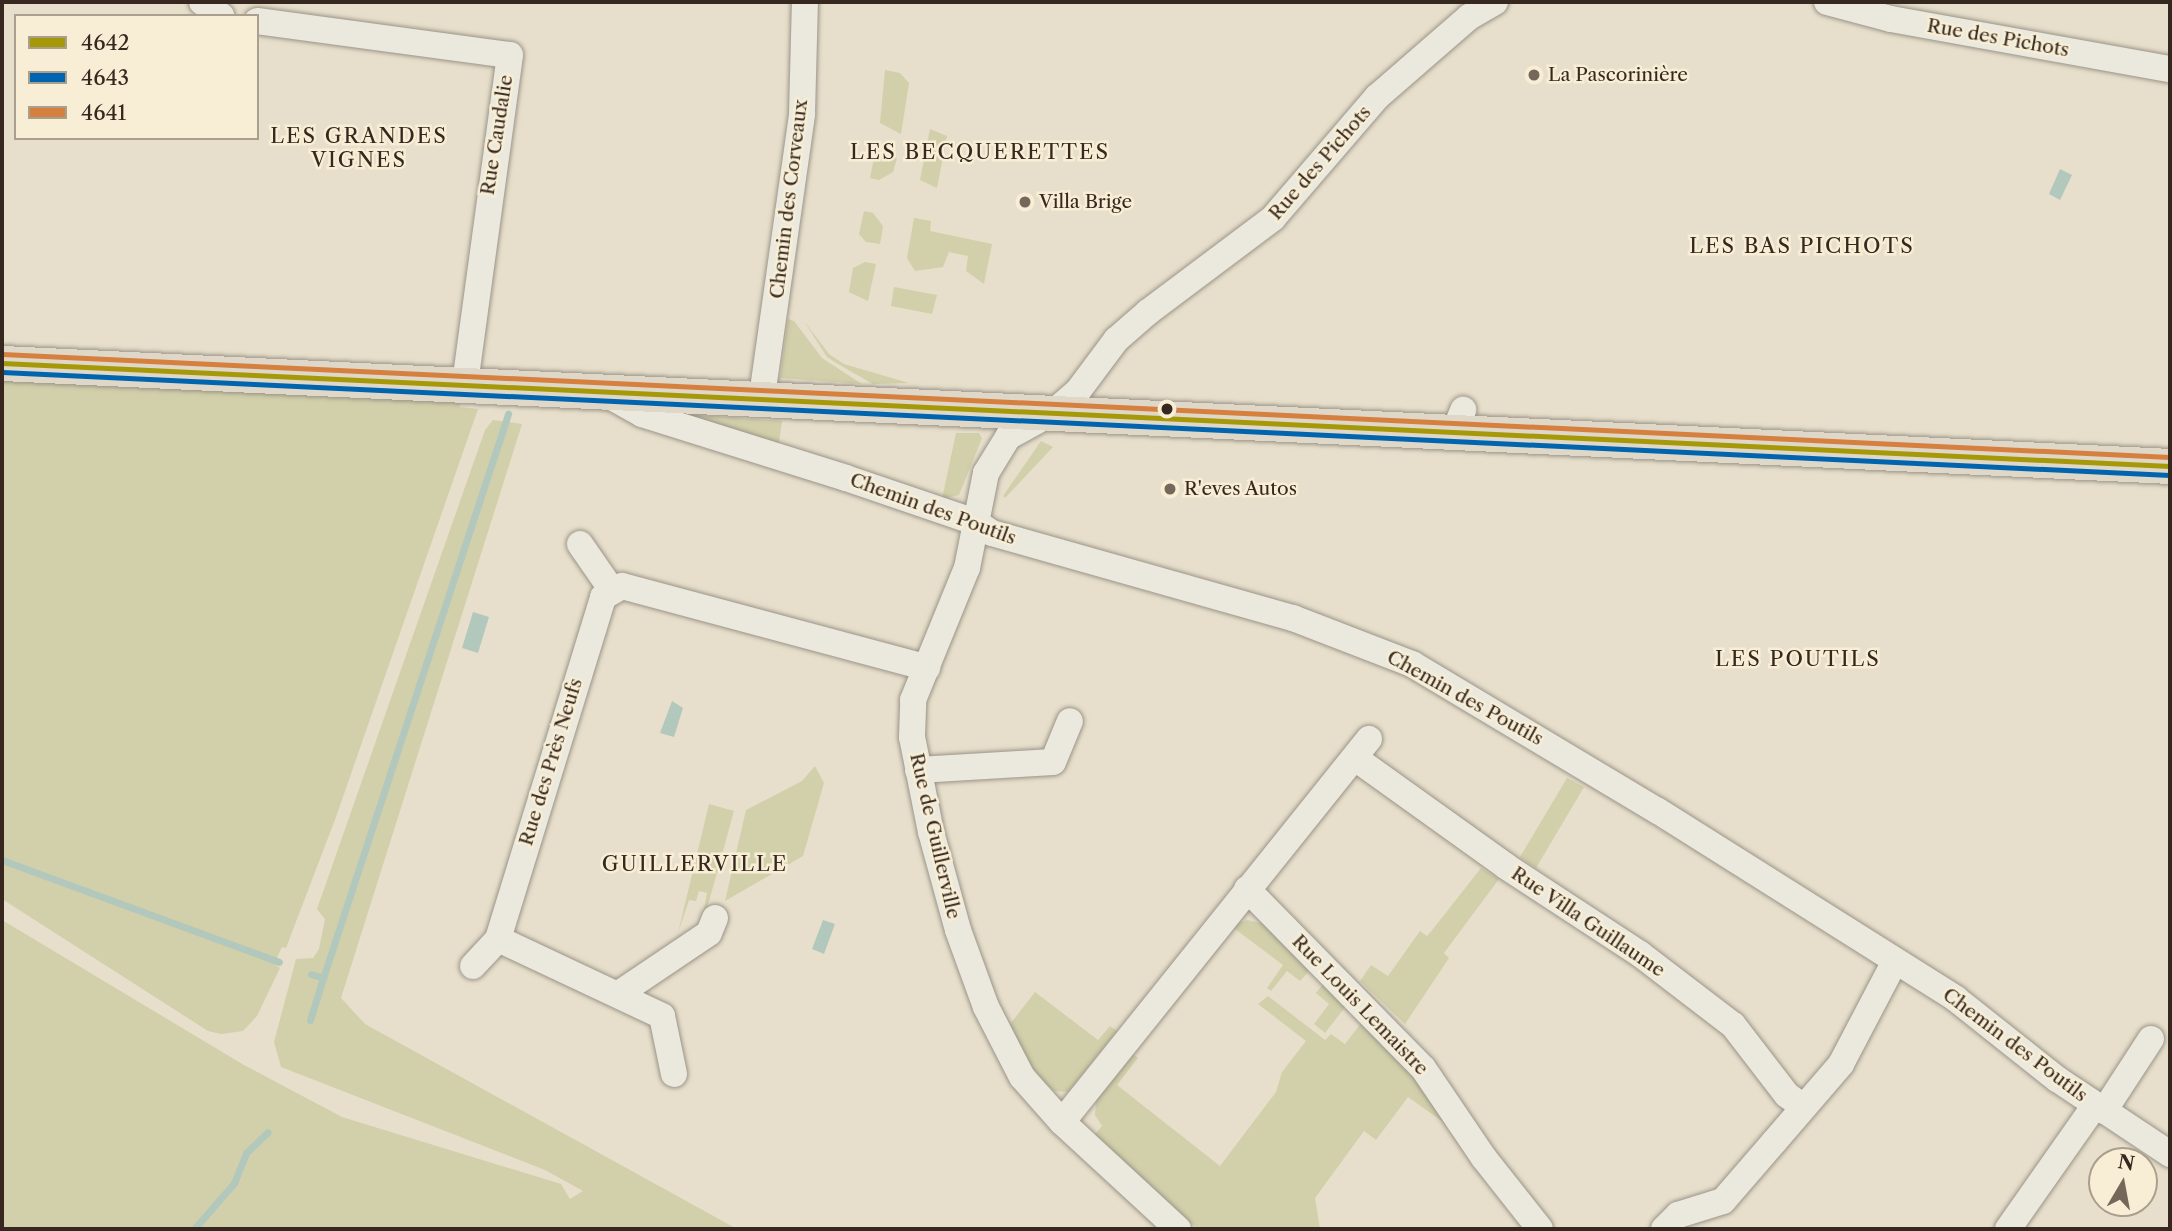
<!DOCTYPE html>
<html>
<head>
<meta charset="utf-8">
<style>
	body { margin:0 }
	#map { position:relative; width:2172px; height:1231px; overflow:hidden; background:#e7dfcb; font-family:"Libre Caslon Text",serif }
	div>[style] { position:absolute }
	.green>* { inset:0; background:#d1d0aa }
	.water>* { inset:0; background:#b2c8bd }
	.stream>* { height:7px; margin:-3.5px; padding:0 3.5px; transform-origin:3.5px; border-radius:3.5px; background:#b2c8bd }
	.roads { filter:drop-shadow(0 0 2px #9b9488) drop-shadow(0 0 2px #9b9488) }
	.minor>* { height:26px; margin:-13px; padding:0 13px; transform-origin:13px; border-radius:13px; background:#ebe8dd }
	.major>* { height:35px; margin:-17.5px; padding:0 17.5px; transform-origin:17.5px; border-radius:17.5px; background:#dfd7c8 }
	.bus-1>* { height:5px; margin:-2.5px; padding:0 2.5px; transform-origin:2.5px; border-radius:2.5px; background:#a69909 }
	.bus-2>* { height:5px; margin:-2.5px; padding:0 2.5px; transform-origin:2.5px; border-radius:2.5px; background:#0065ae }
	.bus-3>* { height:5px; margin:-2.5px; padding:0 2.5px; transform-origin:2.5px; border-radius:2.5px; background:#d5803e }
	.dots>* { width:19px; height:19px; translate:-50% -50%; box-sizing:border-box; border:4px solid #f7eed5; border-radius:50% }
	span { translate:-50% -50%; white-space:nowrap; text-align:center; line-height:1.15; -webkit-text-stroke:5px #f7eed5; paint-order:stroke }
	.street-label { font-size:19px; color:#37281f }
	.poi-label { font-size:19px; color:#37281f }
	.left { translate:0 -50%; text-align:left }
	.neighbourhood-label { font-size:21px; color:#37281f; letter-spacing:2px }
	.frame { position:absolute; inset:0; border:4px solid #37281f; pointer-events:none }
	.legend { position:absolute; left:14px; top:14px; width:245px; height:126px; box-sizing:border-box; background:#f7eed5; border:2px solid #aa9f8c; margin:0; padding:9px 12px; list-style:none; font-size:21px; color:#37281f }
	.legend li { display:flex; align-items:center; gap:14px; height:35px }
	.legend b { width:35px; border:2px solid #aa9f8c }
	.north { position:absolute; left:2088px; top:1147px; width:70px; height:70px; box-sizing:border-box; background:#f7eed5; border:2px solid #aa9f8c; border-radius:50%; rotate:10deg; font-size:19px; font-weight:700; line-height:28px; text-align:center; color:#37281f }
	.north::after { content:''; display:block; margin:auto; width:24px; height:32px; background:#75685b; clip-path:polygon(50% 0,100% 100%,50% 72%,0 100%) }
</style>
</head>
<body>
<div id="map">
	<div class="green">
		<div style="clip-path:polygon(885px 70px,900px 73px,909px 83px,901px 134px,880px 123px)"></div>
		<div style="clip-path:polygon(930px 129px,947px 136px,937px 188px,920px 180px)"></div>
		<div style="clip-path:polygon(875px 153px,897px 158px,893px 172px,879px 180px,870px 178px)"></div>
		<div style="clip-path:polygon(864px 211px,873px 213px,883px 226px,880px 244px,866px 242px,859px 234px)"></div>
		<div style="clip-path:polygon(914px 218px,931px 221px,930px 231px,992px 244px,984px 284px,966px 271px,968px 256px,949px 252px,943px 267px,915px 271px,907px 258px)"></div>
		<div style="clip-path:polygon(865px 262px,876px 264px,868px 301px,849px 292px,853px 268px)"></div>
		<div style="clip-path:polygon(894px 287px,937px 295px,932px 314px,891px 306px)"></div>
		<div style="clip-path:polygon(788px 319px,794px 321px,822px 358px,862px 384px,780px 378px)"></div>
		<div style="clip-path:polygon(804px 321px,829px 354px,844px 364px,909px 383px,873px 384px,843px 367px,827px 357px)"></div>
		<div style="clip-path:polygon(2px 376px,462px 399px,459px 407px,478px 409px,336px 817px,286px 948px,282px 947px,274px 964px,280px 968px,257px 1016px,243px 1031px,221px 1034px,208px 1031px,2px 899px)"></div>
		<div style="clip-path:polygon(681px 414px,782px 421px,778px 450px)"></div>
		<div style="clip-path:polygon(493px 420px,522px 424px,341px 998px,365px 1024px,737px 1229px,2px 1229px,2px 920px,244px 1065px,342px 1117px,561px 1184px,570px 1199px,583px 1191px,545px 1170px,281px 1067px,274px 1042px,296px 959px,313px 958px,319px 949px,325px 919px,317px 909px,485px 430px)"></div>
		<div style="clip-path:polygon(956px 433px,979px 433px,982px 438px,959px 495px,942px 499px)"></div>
		<div style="clip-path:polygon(1041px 441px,1053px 447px,1005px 498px,1003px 496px)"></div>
		<div style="clip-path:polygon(815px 766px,824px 783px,803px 856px,725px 901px,746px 810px,802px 781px)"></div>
		<div style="clip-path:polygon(1567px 778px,1584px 787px,1536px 868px,1520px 857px)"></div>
		<div style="clip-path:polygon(709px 804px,734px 811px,705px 916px,702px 919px,707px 893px,699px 891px,696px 901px,689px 900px,678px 933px)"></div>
		<div style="clip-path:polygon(1481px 868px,1499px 879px,1444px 953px,1449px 958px,1405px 1024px,1360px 981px,1371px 965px,1388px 976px,1420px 931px,1427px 936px,1433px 929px)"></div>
		<div style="clip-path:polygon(1247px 920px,1265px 924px,1310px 970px,1300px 981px,1287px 971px,1271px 991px,1267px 988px,1283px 965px,1231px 926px)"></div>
		<div style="clip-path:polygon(1324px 983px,1346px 1006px,1325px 1033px,1314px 1024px,1329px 1004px,1316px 993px)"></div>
		<div style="clip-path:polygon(1035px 992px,1098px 1040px,1110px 1026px,1117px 1031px,1068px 1092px,1054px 1091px,1041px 1080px,1007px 1028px)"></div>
		<div style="clip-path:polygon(1268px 996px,1325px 1040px,1331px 1034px,1345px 1044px,1362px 1022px,1411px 1071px,1408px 1075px,1415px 1074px,1460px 1134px,1408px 1097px,1376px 1140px,1364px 1131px,1315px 1198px,1320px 1229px,1198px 1229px,1092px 1138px,1102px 1126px,1095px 1115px,1096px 1101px,1132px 1053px,1138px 1058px,1117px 1085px,1220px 1166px,1276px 1092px,1282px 1072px,1306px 1041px,1258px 1004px)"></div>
	</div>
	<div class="water">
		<div style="clip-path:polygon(2060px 169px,2072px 175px,2060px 200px,2049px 194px)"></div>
		<div style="clip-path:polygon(473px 612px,489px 617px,478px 653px,462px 648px)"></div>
		<div style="clip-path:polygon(672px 701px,683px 708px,674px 737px,660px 733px)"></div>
		<div style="clip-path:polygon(823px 920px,835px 924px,824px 954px,812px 949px)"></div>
	</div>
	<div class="stream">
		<div style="left:2px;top:860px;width:295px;rotate:20.2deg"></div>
		<div style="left:311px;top:974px;width:13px;rotate:18deg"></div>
		<div style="left:323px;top:978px;width:594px;rotate:-71.84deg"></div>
		<div style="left:310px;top:1020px;width:44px;rotate:-72.8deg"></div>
		<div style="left:194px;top:1229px;width:61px;rotate:-49deg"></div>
		<div style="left:234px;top:1183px;width:32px;rotate:-68deg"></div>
		<div style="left:246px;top:1153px;width:30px;rotate:-44deg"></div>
	</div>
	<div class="roads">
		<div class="minor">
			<div style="left:202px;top:2px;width:24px;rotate:36deg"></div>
			<div style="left:1827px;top:2px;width:66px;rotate:14.9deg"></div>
			<div style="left:1891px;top:19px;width:283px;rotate:10.2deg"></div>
			<div style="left:257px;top:21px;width:255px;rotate:7.7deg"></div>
			<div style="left:510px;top:55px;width:332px;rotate:97.8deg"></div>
			<div style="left:606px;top:394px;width:41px;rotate:29.1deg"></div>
			<div style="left:642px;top:414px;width:214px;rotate:17.4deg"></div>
			<div style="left:846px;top:478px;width:136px;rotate:18.8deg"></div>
			<div style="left:975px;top:522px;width:20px;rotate:33deg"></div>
			<div style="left:992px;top:533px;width:313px;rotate:15.8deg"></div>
			<div style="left:1293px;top:618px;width:128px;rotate:21.1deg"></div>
			<div style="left:1412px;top:664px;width:287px;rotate:30.9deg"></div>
			<div style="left:1658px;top:811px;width:352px;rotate:32.2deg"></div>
			<div style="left:1956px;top:999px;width:129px;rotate:38.4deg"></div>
			<div style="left:2057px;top:1079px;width:136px;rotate:33.6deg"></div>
			<div style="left:762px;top:396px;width:285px;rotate:-81.9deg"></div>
			<div style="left:802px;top:114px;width:112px;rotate:-88.5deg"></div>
			<div style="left:1455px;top:430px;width:22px;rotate:-68deg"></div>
			<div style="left:580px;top:544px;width:55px;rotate:55.4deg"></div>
			<div style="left:1355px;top:758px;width:187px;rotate:35.6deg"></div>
			<div style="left:1507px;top:867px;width:159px;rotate:33.2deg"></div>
			<div style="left:1640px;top:954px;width:117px;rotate:37.4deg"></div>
			<div style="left:1733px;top:1025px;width:88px;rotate:52.4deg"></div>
			<div style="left:1787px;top:1095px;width:19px;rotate:36deg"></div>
			<div style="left:918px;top:770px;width:135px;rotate:-3.4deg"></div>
			<div style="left:1053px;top:762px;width:44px;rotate:-67.5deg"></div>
			<div style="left:1247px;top:889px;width:251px;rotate:45.5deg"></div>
			<div style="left:1423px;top:1068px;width:109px;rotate:55.9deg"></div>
			<div style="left:1484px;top:1158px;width:90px;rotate:51.7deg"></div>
			<div style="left:473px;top:966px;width:37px;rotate:-47deg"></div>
			<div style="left:620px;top:993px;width:107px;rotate:-34deg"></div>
			<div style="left:709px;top:933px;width:16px;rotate:-68deg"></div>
			<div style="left:674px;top:1074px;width:59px;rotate:-101.7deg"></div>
			<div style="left:662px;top:1016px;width:181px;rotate:-154.8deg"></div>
			<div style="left:498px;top:939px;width:358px;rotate:-72.9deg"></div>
			<div style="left:603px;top:597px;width:22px;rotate:-30deg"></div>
			<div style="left:622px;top:586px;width:316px;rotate:15deg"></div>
			<div style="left:2104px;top:1111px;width:86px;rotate:-56.9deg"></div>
			<div style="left:1062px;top:1122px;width:491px;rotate:-51.3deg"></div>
			<div style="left:1178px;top:1229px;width:158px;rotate:-137.3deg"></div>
			<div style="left:1062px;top:1122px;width:60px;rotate:-131.6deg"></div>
			<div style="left:1022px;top:1077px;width:79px;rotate:-117.2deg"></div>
			<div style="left:986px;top:1007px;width:82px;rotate:-110deg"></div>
			<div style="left:958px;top:930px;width:102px;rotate:-105.4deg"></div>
			<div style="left:931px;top:832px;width:97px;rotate:-101.3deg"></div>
			<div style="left:912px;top:737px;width:37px;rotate:-88deg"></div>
			<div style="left:913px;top:700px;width:143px;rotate:-67.8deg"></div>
			<div style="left:967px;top:568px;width:97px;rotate:-78.7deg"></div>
			<div style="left:986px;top:473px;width:42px;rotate:-58.6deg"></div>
			<div style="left:1008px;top:437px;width:54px;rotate:-29deg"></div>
			<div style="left:1055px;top:411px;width:30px;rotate:-41deg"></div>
			<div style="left:1078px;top:391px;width:64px;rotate:-53.3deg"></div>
			<div style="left:1116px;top:340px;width:43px;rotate:-41.2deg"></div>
			<div style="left:1148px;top:312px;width:156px;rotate:-36.9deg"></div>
			<div style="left:1273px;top:218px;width:160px;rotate:-49.3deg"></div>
			<div style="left:1377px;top:97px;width:122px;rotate:-41deg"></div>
			<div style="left:1469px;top:17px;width:30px;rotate:-30deg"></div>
			<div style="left:1664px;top:1229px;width:20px;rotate:-45deg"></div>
			<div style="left:1678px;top:1215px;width:47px;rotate:-17.3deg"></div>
			<div style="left:1723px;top:1201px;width:78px;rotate:-49.2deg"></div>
			<div style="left:1774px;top:1142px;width:103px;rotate:-49.3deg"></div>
			<div style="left:1841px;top:1064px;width:116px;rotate:-62.3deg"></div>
			<div style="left:2008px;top:1229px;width:151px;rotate:-54.9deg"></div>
		</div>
		<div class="major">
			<div style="left:2px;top:363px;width:2170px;rotate:2.72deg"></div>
		</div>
	</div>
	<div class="bus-1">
		<div style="left:2px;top:363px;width:2170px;rotate:2.72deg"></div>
	</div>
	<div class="bus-2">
		<div style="left:2px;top:372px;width:2170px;rotate:2.72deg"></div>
	</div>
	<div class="bus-3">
		<div style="left:2px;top:354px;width:2170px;rotate:2.72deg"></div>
	</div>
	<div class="dots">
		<div style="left:1534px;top:75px;background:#75685b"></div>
		<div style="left:1025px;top:202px;background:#75685b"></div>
		<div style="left:1167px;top:409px;background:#37281f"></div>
		<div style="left:1170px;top:489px;background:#75685b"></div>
	</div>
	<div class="street-label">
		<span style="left:1998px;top:38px;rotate:10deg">Rue des Pichots</span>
		<span style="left:497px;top:135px;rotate:-81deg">Rue Caudalie</span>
		<span style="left:1320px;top:163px;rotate:-49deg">Rue des Pichots</span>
		<span style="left:789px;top:199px;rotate:-83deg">Chemin des Corveaux</span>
		<span style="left:933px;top:509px;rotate:20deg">Chemin des Poutils</span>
		<span style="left:1465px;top:698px;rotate:29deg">Chemin des Poutils</span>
		<span style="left:551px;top:762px;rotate:-73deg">Rue des Près Neufs</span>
		<span style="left:935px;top:836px;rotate:77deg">Rue de Guillerville</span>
		<span style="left:1588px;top:922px;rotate:34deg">Rue Villa Guillaume</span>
		<span style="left:1360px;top:1005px;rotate:46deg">Rue Louis Lemaistre</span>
		<span style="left:2015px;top:1045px;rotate:37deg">Chemin des Poutils</span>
	</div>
	<div class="poi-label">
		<span class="left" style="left:1548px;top:75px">La Pascorinière</span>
		<span class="left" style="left:1039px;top:202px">Villa Brige</span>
		<span class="left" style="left:1184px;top:489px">R'eves Autos</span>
	</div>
	<div class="neighbourhood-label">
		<span style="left:359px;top:148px">LES GRANDES<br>VIGNES</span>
		<span style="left:980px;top:152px">LES BECQUERETTES</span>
		<span style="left:1802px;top:246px">LES BAS PICHOTS</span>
		<span style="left:1798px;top:659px">LES POUTILS</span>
		<span style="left:695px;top:864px">GUILLERVILLE</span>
	</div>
	<div class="frame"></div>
	<ul class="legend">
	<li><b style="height:9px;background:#a69909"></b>4642</li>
	<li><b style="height:9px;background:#0065ae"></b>4643</li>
	<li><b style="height:9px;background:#d5803e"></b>4641</li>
	</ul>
	<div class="north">N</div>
</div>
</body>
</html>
